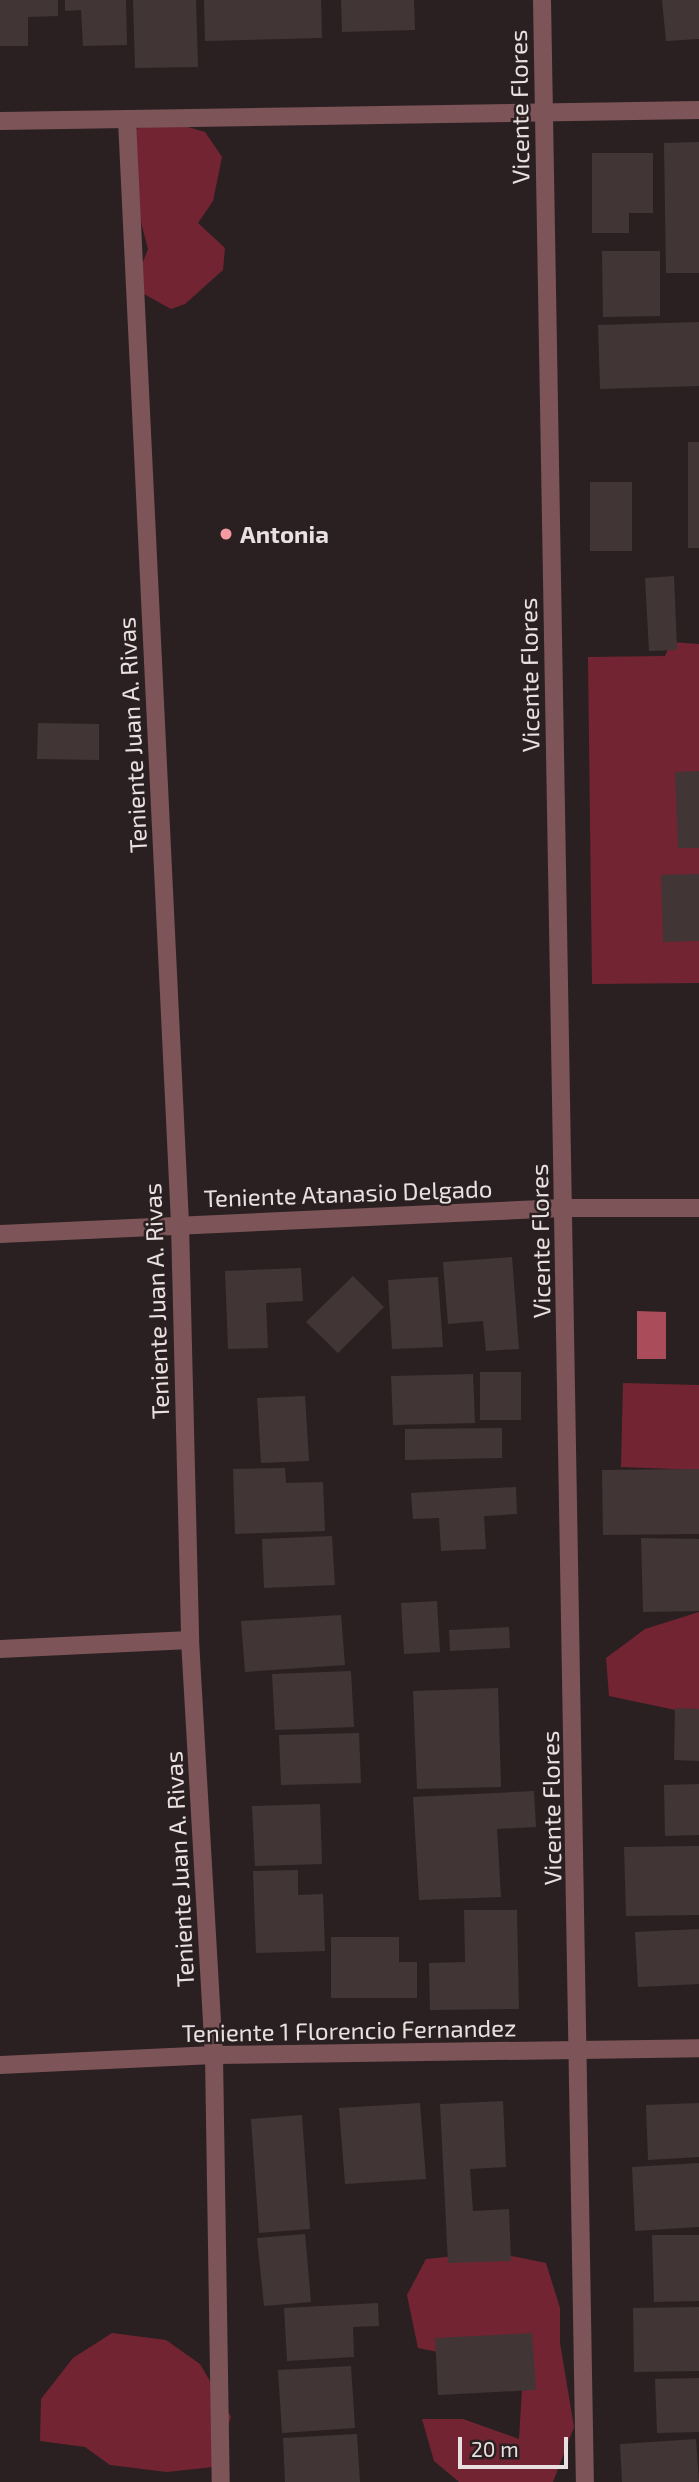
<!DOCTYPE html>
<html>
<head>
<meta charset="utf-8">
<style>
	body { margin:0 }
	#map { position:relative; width:699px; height:2482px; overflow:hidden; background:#2b2021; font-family:"Exo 2",sans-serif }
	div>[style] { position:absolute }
	.green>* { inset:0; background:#732432 }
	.water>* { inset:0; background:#aa4c59 }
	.building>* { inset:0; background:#413536 }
	.street>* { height:18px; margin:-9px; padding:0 9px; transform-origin:9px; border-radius:9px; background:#7d5458 }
	.dots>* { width:19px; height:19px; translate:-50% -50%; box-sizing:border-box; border:4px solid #2b2021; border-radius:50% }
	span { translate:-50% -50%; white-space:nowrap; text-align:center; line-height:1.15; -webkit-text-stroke:5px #2b2021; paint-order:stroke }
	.street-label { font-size:24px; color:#e9e1e1 }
	.poi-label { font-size:24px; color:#e9e1e1; font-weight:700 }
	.left { translate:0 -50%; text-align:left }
	.scale { position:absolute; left:458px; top:2437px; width:110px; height:32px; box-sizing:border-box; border:4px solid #e9e1e1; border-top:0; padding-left:9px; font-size:21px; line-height:24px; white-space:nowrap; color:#e9e1e1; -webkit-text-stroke:5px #2b2021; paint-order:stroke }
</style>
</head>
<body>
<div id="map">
	<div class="green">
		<div style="clip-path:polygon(174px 123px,205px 132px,222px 157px,213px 201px,198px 223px,225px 248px,223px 270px,185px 304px,171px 309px,133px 288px,148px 249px,129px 175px,133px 129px)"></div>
		<div style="clip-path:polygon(671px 642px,699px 644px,699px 983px,592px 984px,588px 657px,665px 656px)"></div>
		<div style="clip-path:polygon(623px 1383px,699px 1385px,699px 1470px,621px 1467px)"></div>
		<div style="clip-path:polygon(699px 1612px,699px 1715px,609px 1696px,606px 1658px,645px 1629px)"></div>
		<div style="clip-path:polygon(476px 2254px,507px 2255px,546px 2263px,560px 2308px,560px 2343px,574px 2427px,553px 2482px,459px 2482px,434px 2461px,422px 2419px,463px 2419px,519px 2439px,525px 2339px,458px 2356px,418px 2348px,407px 2295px,426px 2259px)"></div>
		<div style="clip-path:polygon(112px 2333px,166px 2340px,200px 2364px,231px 2417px,213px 2467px,167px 2472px,110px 2465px,85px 2447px,40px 2441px,41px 2399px,73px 2358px)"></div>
	</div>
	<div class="water">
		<div style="clip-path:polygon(637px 1311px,666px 1312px,666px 1359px,637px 1359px)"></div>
	</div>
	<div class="building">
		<div style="clip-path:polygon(0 0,58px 0,58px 16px,28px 17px,28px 46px,0 46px)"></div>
		<div style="clip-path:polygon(65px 0,126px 0,127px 45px,83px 46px,81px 10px,65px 11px)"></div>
		<div style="clip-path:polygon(133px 0,196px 0,198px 67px,135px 68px)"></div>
		<div style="clip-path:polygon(204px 0,321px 0,322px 38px,205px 41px)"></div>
		<div style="clip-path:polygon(341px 0,414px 0,415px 30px,342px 32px)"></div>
		<div style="clip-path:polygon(662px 0,699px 0,699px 39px,666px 41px)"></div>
		<div style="clip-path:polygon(699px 142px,699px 273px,666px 273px,664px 143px)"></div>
		<div style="clip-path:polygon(592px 153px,653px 153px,653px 213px,629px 213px,629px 233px,592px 233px)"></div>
		<div style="clip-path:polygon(602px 251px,660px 251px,660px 316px,603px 317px)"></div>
		<div style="clip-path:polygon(699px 322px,699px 386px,600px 389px,598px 325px)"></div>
		<div style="clip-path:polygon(688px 442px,699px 442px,699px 548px,688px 548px)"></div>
		<div style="clip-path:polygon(590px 482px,632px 482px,632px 551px,590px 551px)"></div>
		<div style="clip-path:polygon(674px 576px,677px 650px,649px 651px,645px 578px)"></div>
		<div style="clip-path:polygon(38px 723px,99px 724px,99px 760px,37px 759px)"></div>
		<div style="clip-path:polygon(699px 771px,699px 848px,678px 848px,675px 772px)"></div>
		<div style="clip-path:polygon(699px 874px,699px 941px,663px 942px,661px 875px)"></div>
		<div style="clip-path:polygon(512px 1257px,519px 1349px,486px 1351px,483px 1321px,448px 1324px,443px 1262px)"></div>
		<div style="clip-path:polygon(301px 1268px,303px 1301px,266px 1303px,268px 1348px,228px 1349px,225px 1271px)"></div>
		<div style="clip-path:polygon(353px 1276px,384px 1307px,338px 1353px,306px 1322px)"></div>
		<div style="clip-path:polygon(438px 1277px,443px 1347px,392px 1349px,388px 1280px)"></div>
		<div style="clip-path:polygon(480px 1372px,521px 1372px,521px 1420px,480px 1420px)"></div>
		<div style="clip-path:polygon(473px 1374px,475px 1423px,393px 1425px,391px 1376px)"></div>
		<div style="clip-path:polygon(305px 1396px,309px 1461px,261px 1463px,257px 1398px)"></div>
		<div style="clip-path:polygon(502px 1428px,502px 1458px,405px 1460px,405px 1429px)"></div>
		<div style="clip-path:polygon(285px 1468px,286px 1483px,323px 1482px,325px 1531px,235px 1534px,233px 1469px)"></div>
		<div style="clip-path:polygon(699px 1469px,699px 1534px,603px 1535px,602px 1470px)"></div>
		<div style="clip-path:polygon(516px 1487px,517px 1514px,484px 1516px,486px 1549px,441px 1551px,439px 1518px,413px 1519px,411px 1493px)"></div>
		<div style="clip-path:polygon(332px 1536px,335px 1585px,264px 1588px,262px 1539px)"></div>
		<div style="clip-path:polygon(641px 1538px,699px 1539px,699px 1611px,643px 1612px)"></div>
		<div style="clip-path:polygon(437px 1601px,440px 1652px,404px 1654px,401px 1603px)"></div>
		<div style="clip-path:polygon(341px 1615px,345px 1665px,245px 1672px,241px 1621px)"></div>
		<div style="clip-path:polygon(509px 1627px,510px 1648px,450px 1651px,449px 1630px)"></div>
		<div style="clip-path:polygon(351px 1671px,354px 1727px,275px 1730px,272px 1674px)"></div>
		<div style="clip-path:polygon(498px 1688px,501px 1787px,417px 1789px,413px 1691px)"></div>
		<div style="clip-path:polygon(675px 1708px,699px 1709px,699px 1761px,674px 1760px)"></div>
		<div style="clip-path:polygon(359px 1733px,361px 1783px,281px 1785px,279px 1735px)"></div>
		<div style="clip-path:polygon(699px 1784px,699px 1835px,665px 1836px,664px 1785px)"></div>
		<div style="clip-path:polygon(534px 1791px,536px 1827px,497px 1829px,501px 1897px,419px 1900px,413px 1797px)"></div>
		<div style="clip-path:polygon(320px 1804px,322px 1864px,255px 1866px,252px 1806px)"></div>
		<div style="clip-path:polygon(699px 1846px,699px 1915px,626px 1916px,624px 1847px)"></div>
		<div style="clip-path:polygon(298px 1870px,298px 1895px,323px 1894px,325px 1951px,256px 1953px,253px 1871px)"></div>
		<div style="clip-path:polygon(464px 1910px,517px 1910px,519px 2009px,430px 2010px,429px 1963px,465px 1962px)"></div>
		<div style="clip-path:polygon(699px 1929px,699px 1984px,638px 1987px,635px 1932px)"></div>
		<div style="clip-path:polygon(331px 1937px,399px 1937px,399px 1962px,417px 1962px,417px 1998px,331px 1998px)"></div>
		<div style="clip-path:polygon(503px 2101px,506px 2167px,470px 2169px,473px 2211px,509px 2209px,511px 2261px,448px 2263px,440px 2104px)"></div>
		<div style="clip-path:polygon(420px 2103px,426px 2179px,345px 2184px,339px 2108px)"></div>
		<div style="clip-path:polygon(699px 2103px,699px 2157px,648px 2160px,646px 2105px)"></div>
		<div style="clip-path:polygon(302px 2115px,310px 2229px,259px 2233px,251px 2119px)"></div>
		<div style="clip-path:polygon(699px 2163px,699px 2227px,635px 2231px,632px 2167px)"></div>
		<div style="clip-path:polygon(305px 2234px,311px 2302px,264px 2306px,257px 2238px)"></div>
		<div style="clip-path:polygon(652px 2235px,699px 2235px,699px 2301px,654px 2302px)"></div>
		<div style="clip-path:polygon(378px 2303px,379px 2326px,353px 2327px,354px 2357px,287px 2361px,284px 2308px)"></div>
		<div style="clip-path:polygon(699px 2307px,699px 2371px,634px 2372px,633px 2308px)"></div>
		<div style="clip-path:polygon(532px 2333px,536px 2390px,438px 2395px,435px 2338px)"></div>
		<div style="clip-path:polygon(351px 2366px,355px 2428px,282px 2433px,278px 2370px)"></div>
		<div style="clip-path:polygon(699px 2378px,699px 2432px,657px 2433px,655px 2379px)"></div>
		<div style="clip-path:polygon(357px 2434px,360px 2482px,285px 2482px,283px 2438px)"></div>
		<div style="clip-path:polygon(696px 2439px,699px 2482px,622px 2482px,620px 2444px)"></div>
	</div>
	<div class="street">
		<div style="left:542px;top:0;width:2482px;rotate:89.01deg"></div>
		<div style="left:127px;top:120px;width:1105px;rotate:87.25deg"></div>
		<div style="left:180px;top:1224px;width:416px;rotate:88.6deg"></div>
		<div style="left:190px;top:1640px;width:416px;rotate:86.7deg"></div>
		<div style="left:214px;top:2055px;width:427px;rotate:89.1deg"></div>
		<div style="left:0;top:121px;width:699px;rotate:-0.9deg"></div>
		<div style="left:0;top:1234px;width:564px;rotate:-2.64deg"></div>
		<div style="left:563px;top:1208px;width:136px"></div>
		<div style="left:0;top:1649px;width:190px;rotate:-2.7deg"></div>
		<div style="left:0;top:2065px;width:214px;rotate:-2.7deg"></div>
		<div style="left:214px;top:2055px;width:485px;rotate:-0.8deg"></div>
	</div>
	<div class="dots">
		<div style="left:226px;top:534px;background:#f49aa3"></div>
	</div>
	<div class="street-label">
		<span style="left:519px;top:107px;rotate:-91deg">Vicente Flores</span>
		<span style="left:529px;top:675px;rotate:-91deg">Vicente Flores</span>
		<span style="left:132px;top:735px;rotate:-93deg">Teniente Juan A. Rivas</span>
		<span style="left:348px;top:1193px;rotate:-2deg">Teniente Atanasio Delgado</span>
		<span style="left:540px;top:1241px;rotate:-91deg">Vicente Flores</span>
		<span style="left:156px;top:1301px;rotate:-92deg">Teniente Juan A. Rivas</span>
		<span style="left:551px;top:1808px;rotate:-91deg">Vicente Flores</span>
		<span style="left:179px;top:1869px;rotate:-93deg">Teniente Juan A. Rivas</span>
		<span style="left:349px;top:2030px;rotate:-1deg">Teniente 1 Florencio Fernandez</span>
	</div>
	<div class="poi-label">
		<span class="left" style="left:240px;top:534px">Antonia</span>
	</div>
	<div class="scale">20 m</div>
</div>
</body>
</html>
